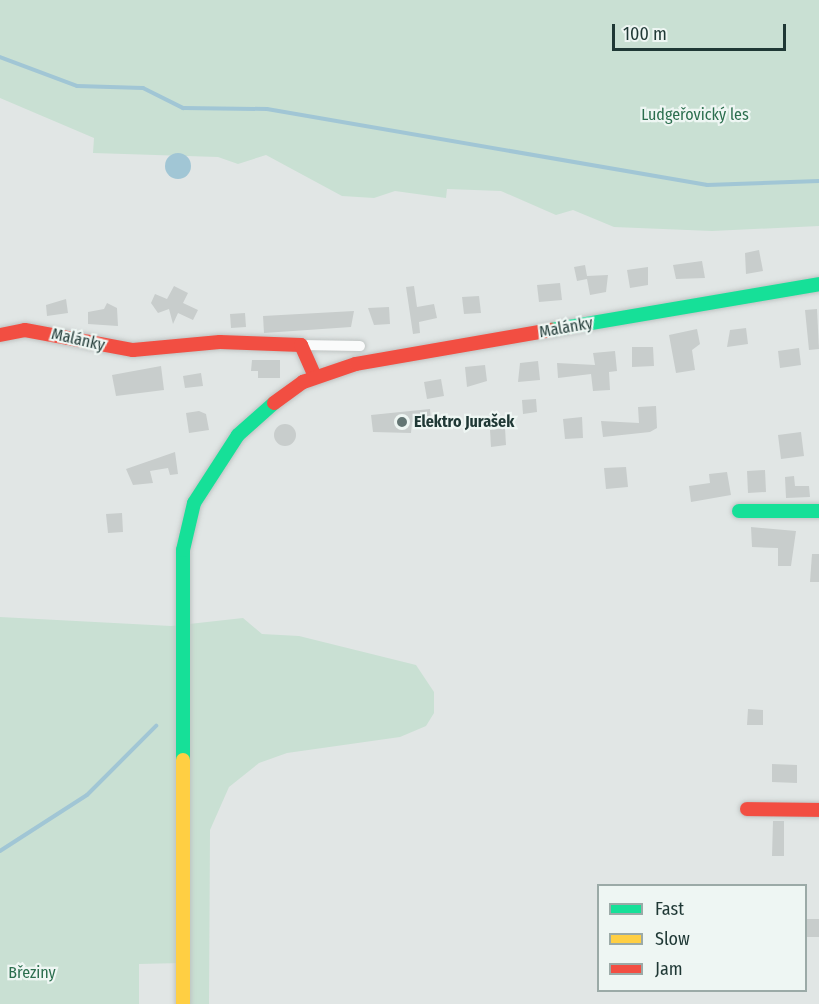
<!DOCTYPE html>
<html>
<head>
<meta charset="utf-8">
<style>
	body { margin:0 }
	#map { position:relative; width:819px; height:1004px; overflow:hidden; background:#e1e6e5; font-family:"Fira Sans Condensed",sans-serif }
	div>[style] { position:absolute }
	.green>* { inset:0; background:#c9e0d3 }
	.water>* { inset:0; background:#a1c6d5 }
	.round { border-radius:50% }
	.stream>* { height:4px; margin:-2px; padding:0 2px; transform-origin:2px; border-radius:2px; background:#a1c6d5 }
	.building>* { inset:0; background:#c8cdcc }
	.roads { filter:drop-shadow(0 0 2px #bec3c2) drop-shadow(0 0 2px #bec3c2) }
	.street>* { height:10px; margin:-5px; padding:0 5px; transform-origin:5px; border-radius:5px; background:#fafbfb }
	.fast>* { height:14px; margin:-7px; padding:0 7px; transform-origin:7px; border-radius:7px; background:#16e098 }
	.slow>* { height:14px; margin:-7px; padding:0 7px; transform-origin:7px; border-radius:7px; background:#ffcf43 }
	.jam>* { height:14px; margin:-7px; padding:0 7px; transform-origin:7px; border-radius:7px; background:#f24e42 }
	.dots>* { width:16px; height:16px; translate:-50% -50%; box-sizing:border-box; border:3px solid #eef6f3; border-radius:50% }
	span { translate:-50% -50%; white-space:nowrap; text-align:center; line-height:1.15; -webkit-text-stroke:4.5px #eef6f3; paint-order:stroke }
	.park-label { font-size:16px; color:#2b6e4e }
	.street-label { font-size:16px; color:#1f3835 }
	.poi-label { font-size:16px; color:#1f3835; font-weight:700 }
	.left { translate:0 -50%; text-align:left }
	.legend { position:absolute; left:597px; top:884px; width:210px; height:108px; box-sizing:border-box; background:#eef6f3; border:2px solid #9baaa7; margin:0; padding:8px 10px; list-style:none; font-size:18px; color:#1f3835 }
	.legend li { display:flex; align-items:center; gap:12px; height:30px }
	.legend b { width:30px; border:2px solid #9baaa7 }
	.scale { position:absolute; left:612px; top:24px; width:174px; height:27px; box-sizing:border-box; border:3px solid #1f3835; border-top:0; padding-left:8px; font-size:18px; line-height:21px; white-space:nowrap; color:#1f3835; -webkit-text-stroke:4px #eef6f3; paint-order:stroke }
</style>
</head>
<body>
<div id="map">
	<div class="green">
		<div style="clip-path:polygon(0 0,819px 0,819px 226px,712px 231px,614px 227px,573px 210px,556px 215px,501px 191px,447px 189px,446px 198px,395px 191px,374px 198px,342px 196px,266px 155px,238px 164px,218px 157px,93px 153px,94px 138px,0 98px)"></div>
		<div style="clip-path:polygon(0 617px,171px 626px,243px 618px,262px 634px,299px 636px,416px 665px,434px 692px,434px 713px,426px 726px,400px 737px,287px 753px,259px 763px,229px 787px,210px 830px,209px 1004px,183px 1004px,182px 963px,139px 964px,139px 1004px,0 1004px)"></div>
	</div>
	<div class="water">
		<div class="round" style="left:165px;top:153px;width:26px;height:26px"></div>
	</div>
	<div class="stream">
		<div style="left:0;top:57px;width:82px;rotate:20.6deg"></div>
		<div style="left:77px;top:86px;width:66px;rotate:1.7deg"></div>
		<div style="left:143px;top:88px;width:45px;rotate:26.6deg"></div>
		<div style="left:183px;top:108px;width:84px;rotate:0.7deg"></div>
		<div style="left:267px;top:109px;width:447px;rotate:9.8deg"></div>
		<div style="left:707px;top:185px;width:112px;rotate:-2deg"></div>
		<div style="left:0;top:851px;width:103px;rotate:-32.8deg"></div>
		<div style="left:87px;top:795px;width:98px;rotate:-45deg"></div>
	</div>
	<div class="building">
		<div style="clip-path:polygon(759px 250px,763px 271px,746px 274px,745px 253px)"></div>
		<div style="clip-path:polygon(702px 261px,705px 278px,676px 279px,673px 265px)"></div>
		<div style="clip-path:polygon(585px 265px,587px 276px,608px 275px,606px 292px,590px 295px,587px 279px,577px 281px,574px 267px)"></div>
		<div style="clip-path:polygon(648px 267px,648px 285px,630px 288px,627px 270px)"></div>
		<div style="clip-path:polygon(560px 283px,562px 300px,539px 302px,537px 285px)"></div>
		<div style="clip-path:polygon(174px 286px,188px 293px,183px 303px,198px 310px,193px 320px,178px 313px,173px 324px,169px 309px,158px 313px,151px 303px,155px 294px,167px 299px)"></div>
		<div style="clip-path:polygon(414px 286px,417px 307px,434px 304px,437px 318px,419px 322px,420px 333px,413px 334px,406px 287px)"></div>
		<div style="clip-path:polygon(479px 296px,481px 313px,464px 314px,462px 297px)"></div>
		<div style="clip-path:polygon(66px 299px,68px 313px,47px 316px,46px 305px)"></div>
		<div style="clip-path:polygon(107px 303px,117px 308px,118px 326px,88px 324px,88px 312px,104px 309px)"></div>
		<div style="clip-path:polygon(389px 307px,390px 324px,374px 325px,368px 308px)"></div>
		<div style="clip-path:polygon(817px 309px,819px 349px,809px 350px,805px 310px)"></div>
		<div style="clip-path:polygon(354px 311px,351px 327px,264px 333px,263px 316px)"></div>
		<div style="clip-path:polygon(245px 313px,246px 327px,231px 328px,230px 314px)"></div>
		<div style="clip-path:polygon(746px 328px,748px 344px,727px 347px,730px 330px)"></div>
		<div style="clip-path:polygon(697px 329px,700px 344px,692px 350px,695px 370px,676px 373px,669px 335px)"></div>
		<div style="clip-path:polygon(632px 347px,653px 347px,654px 366px,632px 367px)"></div>
		<div style="clip-path:polygon(799px 348px,801px 365px,780px 368px,778px 351px)"></div>
		<div style="clip-path:polygon(615px 351px,617px 371px,609px 372px,610px 390px,593px 391px,591px 374px,558px 378px,557px 363px,595px 365px,593px 353px)"></div>
		<div style="clip-path:polygon(252px 360px,280px 360px,280px 378px,258px 378px,258px 371px,251px 371px)"></div>
		<div style="clip-path:polygon(538px 361px,540px 380px,518px 382px,520px 363px)"></div>
		<div style="clip-path:polygon(485px 365px,487px 381px,467px 387px,465px 367px)"></div>
		<div style="clip-path:polygon(161px 366px,164px 390px,116px 396px,112px 375px)"></div>
		<div style="clip-path:polygon(201px 373px,203px 386px,185px 388px,183px 376px)"></div>
		<div style="clip-path:polygon(441px 379px,444px 396px,427px 399px,424px 382px)"></div>
		<div style="clip-path:polygon(536px 399px,537px 412px,523px 414px,522px 400px)"></div>
		<div style="clip-path:polygon(656px 406px,657px 428px,650px 432px,603px 437px,601px 421px,639px 423px,638px 407px)"></div>
		<div style="clip-path:polygon(430px 409px,431px 419px,412px 422px,411px 433px,373px 432px,371px 415px)"></div>
		<div style="clip-path:polygon(199px 411px,206px 414px,209px 430px,189px 433px,186px 413px)"></div>
		<div style="clip-path:polygon(582px 417px,583px 438px,565px 439px,563px 419px)"></div>
		<div class="round" style="left:274px;top:424px;width:22px;height:22px"></div>
		<div style="clip-path:polygon(505px 428px,506px 445px,491px 447px,490px 430px)"></div>
		<div style="clip-path:polygon(801px 432px,804px 456px,781px 459px,778px 435px)"></div>
		<div style="clip-path:polygon(175px 452px,178px 474px,170px 475px,168px 468px,150px 471px,153px 483px,133px 485px,126px 469px)"></div>
		<div style="clip-path:polygon(626px 467px,628px 487px,606px 489px,604px 468px)"></div>
		<div style="clip-path:polygon(765px 470px,766px 492px,748px 493px,747px 471px)"></div>
		<div style="clip-path:polygon(727px 472px,731px 495px,691px 502px,689px 486px,710px 483px,709px 474px)"></div>
		<div style="clip-path:polygon(794px 476px,795px 486px,809px 486px,810px 497px,786px 498px,785px 477px)"></div>
		<div style="clip-path:polygon(122px 513px,123px 532px,108px 533px,106px 514px)"></div>
		<div style="clip-path:polygon(751px 527px,796px 531px,791px 566px,778px 566px,778px 548px,752px 547px)"></div>
		<div style="clip-path:polygon(812px 554px,819px 554px,819px 582px,810px 582px)"></div>
		<div style="clip-path:polygon(748px 709px,763px 710px,763px 725px,747px 725px)"></div>
		<div style="clip-path:polygon(772px 764px,797px 765px,797px 783px,772px 782px)"></div>
		<div style="clip-path:polygon(773px 821px,784px 821px,784px 856px,772px 856px)"></div>
		<div style="clip-path:polygon(806px 919px,819px 919px,819px 937px,806px 937px)"></div>
	</div>
	<div class="roads">
		<div class="street">
			<div style="left:301px;top:345px;width:59px;rotate:1deg"></div>
		</div>
		<div class="fast">
			<div style="left:551px;top:330px;width:272px;rotate:-9.7deg"></div>
			<div style="left:739px;top:511px;width:80px"></div>
			<div style="left:183px;top:760px;width:210px;rotate:-90deg"></div>
			<div style="left:183px;top:550px;width:48px;rotate:-76.8deg"></div>
			<div style="left:194px;top:503px;width:81px;rotate:-57.1deg"></div>
			<div style="left:238px;top:435px;width:48px;rotate:-41.6deg"></div>
		</div>
		<div class="slow">
			<div style="left:183px;top:760px;width:244px;rotate:90deg"></div>
		</div>
		<div class="jam">
			<div style="left:0;top:335px;width:25px;rotate:-11deg"></div>
			<div style="left:25px;top:330px;width:110px;rotate:10.5deg"></div>
			<div style="left:133px;top:350px;width:87px;rotate:-5.3deg"></div>
			<div style="left:220px;top:342px;width:81px;rotate:2.1deg"></div>
			<div style="left:301px;top:345px;width:35px;rotate:66deg"></div>
			<div style="left:274px;top:403px;width:36px;rotate:-36deg"></div>
			<div style="left:303px;top:382px;width:56px;rotate:-18.8deg"></div>
			<div style="left:356px;top:364px;width:198px;rotate:-9.9deg"></div>
			<div style="left:747px;top:809px;width:72px;rotate:0.8deg"></div>
		</div>
	</div>
	<div class="dots">
		<div style="left:402px;top:422px;background:#637573"></div>
	</div>
	<div class="park-label">
		<span style="left:695px;top:115px">Ludgeřovický les</span>
		<span style="left:32px;top:973px">Březiny</span>
	</div>
	<div class="street-label">
		<span style="left:566px;top:328px;rotate:-10deg">Malánky</span>
		<span style="left:78px;top:340px;rotate:13deg">Malánky</span>
	</div>
	<div class="poi-label">
		<span class="left" style="left:414px;top:422px">Elektro Jurašek</span>
	</div>
	<ul class="legend">
	<li><b style="height:8px;background:#16e098"></b>Fast</li>
	<li><b style="height:8px;background:#ffcf43"></b>Slow</li>
	<li><b style="height:8px;background:#f24e42"></b>Jam</li>
	</ul>
	<div class="scale">100 m</div>
</div>
</body>
</html>
